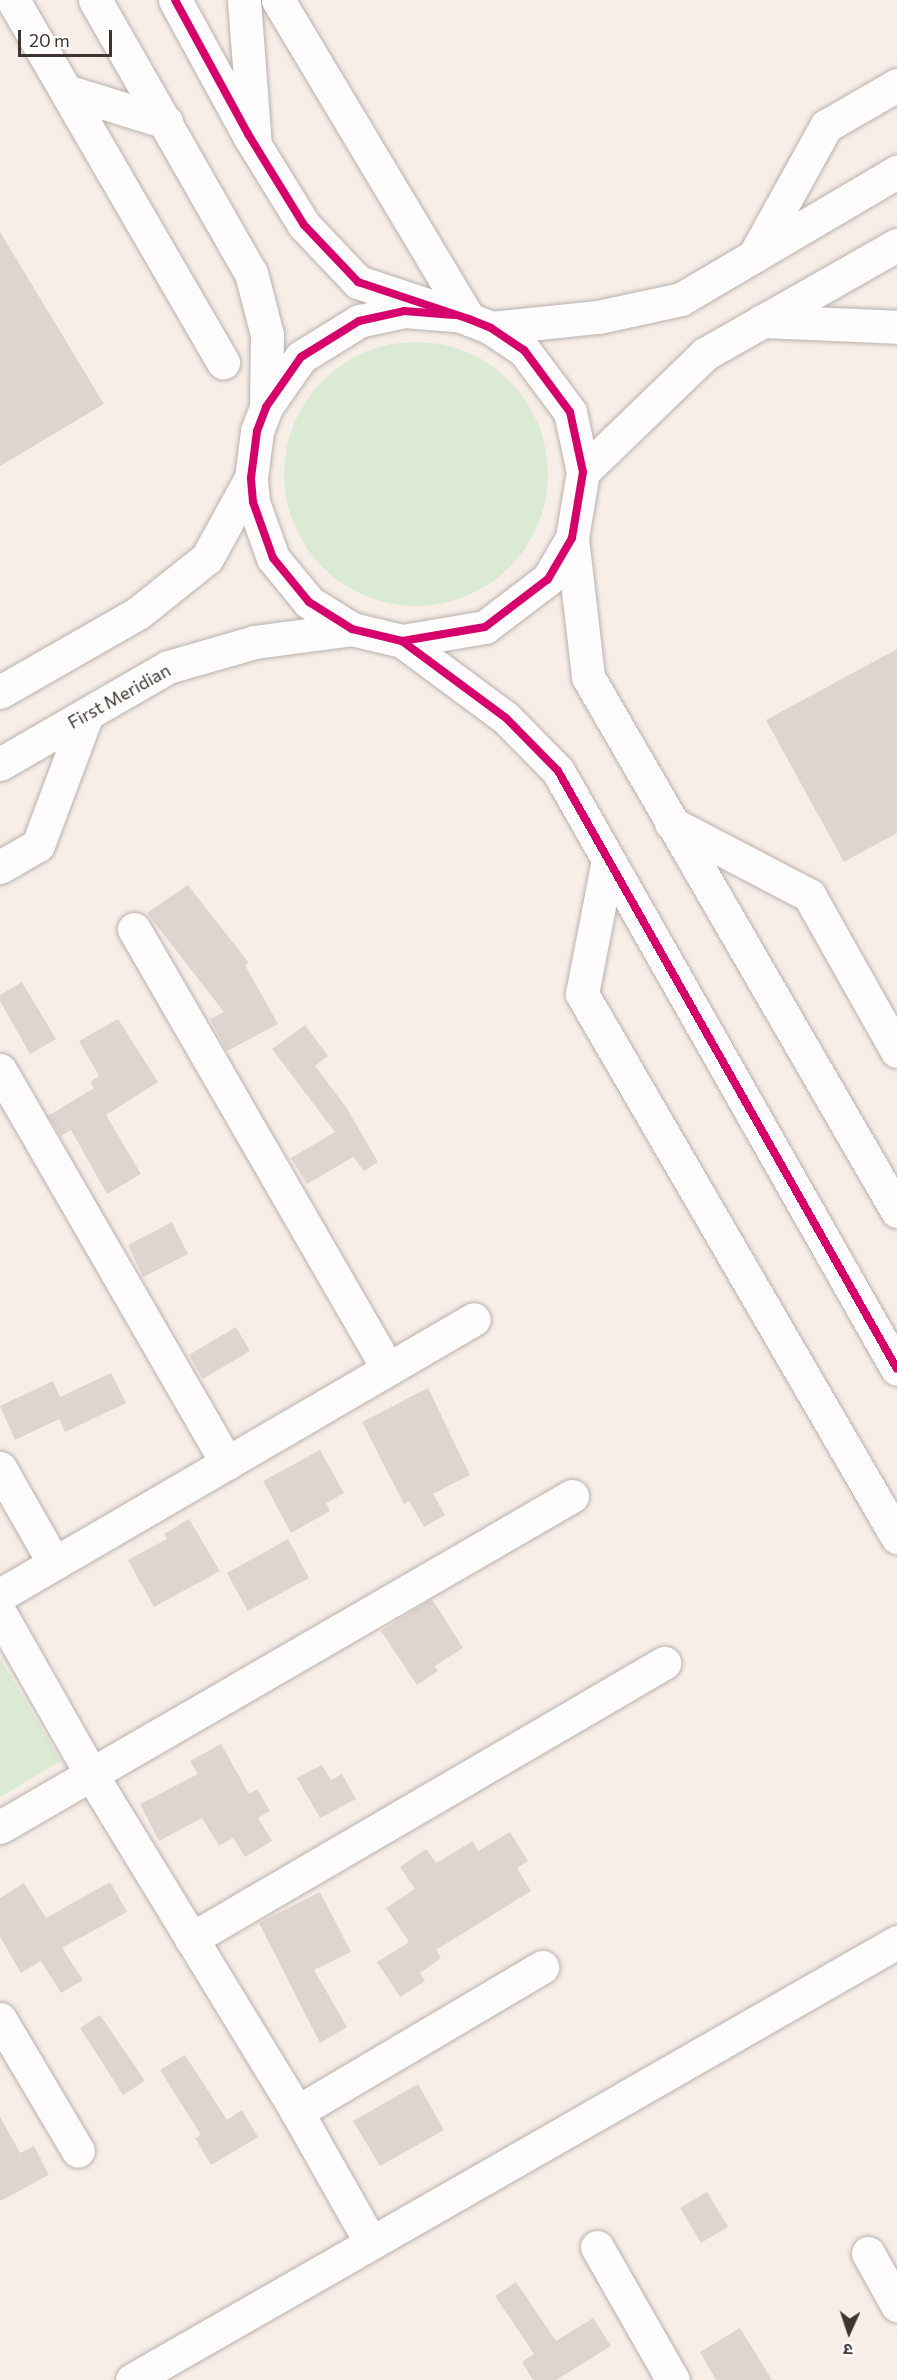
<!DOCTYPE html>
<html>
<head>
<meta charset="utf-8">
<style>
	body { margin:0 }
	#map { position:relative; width:897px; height:2380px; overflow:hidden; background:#f8eee8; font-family:Commissioner,"Noto Sans Devanagari",sans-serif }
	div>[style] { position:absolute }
	.green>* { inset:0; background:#dbead4 }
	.round { border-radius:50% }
	.building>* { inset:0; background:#ded5d0 }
	.roads { filter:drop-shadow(0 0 2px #b9b1ac) drop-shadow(0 0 2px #b9b1ac) }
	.street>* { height:33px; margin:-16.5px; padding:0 16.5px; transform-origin:16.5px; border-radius:16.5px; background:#fefcfc }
	.secondary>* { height:33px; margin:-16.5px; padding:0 16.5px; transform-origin:16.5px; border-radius:16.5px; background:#fefcfc }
	.cycleway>* { height:8px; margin:-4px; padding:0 4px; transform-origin:4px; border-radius:4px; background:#d6006c }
	span { translate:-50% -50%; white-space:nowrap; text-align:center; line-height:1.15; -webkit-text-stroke:4.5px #fff; paint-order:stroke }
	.street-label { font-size:18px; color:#3e3530 }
	.north { position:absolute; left:819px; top:2302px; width:60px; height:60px; -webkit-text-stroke:4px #fff; paint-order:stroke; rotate:183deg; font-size:16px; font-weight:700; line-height:24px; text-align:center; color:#3e3530 }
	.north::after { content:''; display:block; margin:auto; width:21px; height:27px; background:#3e3530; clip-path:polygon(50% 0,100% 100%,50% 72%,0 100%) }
	.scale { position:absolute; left:18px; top:30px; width:94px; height:27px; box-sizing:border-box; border:3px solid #3e3530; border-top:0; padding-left:8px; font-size:18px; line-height:21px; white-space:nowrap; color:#3e3530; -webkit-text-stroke:4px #fff; paint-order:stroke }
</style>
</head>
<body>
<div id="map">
	<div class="green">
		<div class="round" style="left:284px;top:342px;width:264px;height:264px"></div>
		<div style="clip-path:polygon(0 1658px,61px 1761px,0 1797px)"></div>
	</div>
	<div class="building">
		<div style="clip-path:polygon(0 232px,104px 404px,0 466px)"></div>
		<div style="clip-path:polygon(897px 649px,897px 833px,844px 862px,766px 720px)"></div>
		<div style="clip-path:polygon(188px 885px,249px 963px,245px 965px,278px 1024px,227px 1051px,210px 1019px,224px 1012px,147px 913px)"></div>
		<div style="clip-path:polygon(22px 982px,56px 1039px,30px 1054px,0 1001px,0 995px)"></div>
		<div style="clip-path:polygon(118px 1019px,158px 1082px,106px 1115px,141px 1174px,107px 1194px,71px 1130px,61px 1136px,48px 1116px,94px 1088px,90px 1082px,99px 1076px,79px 1041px)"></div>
		<div style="clip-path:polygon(305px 1025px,328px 1056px,315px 1066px,346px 1107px,378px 1162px,364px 1171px,353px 1157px,307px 1184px,291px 1158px,335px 1132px,272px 1049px)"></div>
		<div style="clip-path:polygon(172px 1222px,188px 1254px,143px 1277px,128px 1245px)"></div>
		<div style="clip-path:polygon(236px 1327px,250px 1351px,203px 1379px,189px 1355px)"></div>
		<div style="clip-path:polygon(111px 1373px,126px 1403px,65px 1432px,59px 1419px,15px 1440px,0 1406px,53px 1381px,60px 1397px)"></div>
		<div style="clip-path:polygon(428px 1388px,470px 1475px,433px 1494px,445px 1515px,424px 1527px,409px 1501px,404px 1504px,362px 1422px)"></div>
		<div style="clip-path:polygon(320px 1450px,344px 1493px,326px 1503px,330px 1511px,291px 1533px,263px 1481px)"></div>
		<div style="clip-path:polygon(189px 1519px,220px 1571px,154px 1607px,128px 1560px,167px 1539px,164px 1534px)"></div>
		<div style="clip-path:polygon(288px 1539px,309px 1578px,248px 1611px,227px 1573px)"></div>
		<div style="clip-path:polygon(432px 1599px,463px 1648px,435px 1666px,438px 1671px,417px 1685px,381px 1631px)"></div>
		<div style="clip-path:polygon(221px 1744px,249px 1794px,257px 1789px,270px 1811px,258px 1818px,272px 1841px,245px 1857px,233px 1838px,219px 1846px,202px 1818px,159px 1841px,140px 1804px,198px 1774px,190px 1761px)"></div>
		<div style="clip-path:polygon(322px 1765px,331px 1780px,342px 1774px,356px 1799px,320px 1818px,297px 1778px)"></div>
		<div style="clip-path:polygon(510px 1832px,528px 1861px,517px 1868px,531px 1891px,436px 1950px,441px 1958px,420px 1973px,425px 1981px,400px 1997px,377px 1962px,409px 1942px,386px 1908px,415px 1889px,400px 1867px,426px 1849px,436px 1863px,473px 1841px,478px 1851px)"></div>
		<div style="clip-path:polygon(110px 1882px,127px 1912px,62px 1948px,83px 1980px,61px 1993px,41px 1961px,21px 1973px,0 1937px,0 1898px,24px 1883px,46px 1918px)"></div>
		<div style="clip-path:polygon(320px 1892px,351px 1952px,314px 1970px,347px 2027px,320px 2043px,259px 1923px)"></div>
		<div style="clip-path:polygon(100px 2015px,145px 2081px,123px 2095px,80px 2028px)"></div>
		<div style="clip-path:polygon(185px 2055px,227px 2120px,242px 2110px,258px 2137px,211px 2165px,195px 2138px,201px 2135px,160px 2070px)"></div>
		<div style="clip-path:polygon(418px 2084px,444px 2130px,380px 2166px,353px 2121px)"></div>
		<div style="clip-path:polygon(0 2117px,20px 2153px,34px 2146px,49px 2175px,0 2201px)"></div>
		<div style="clip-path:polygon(707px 2192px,728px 2227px,701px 2243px,680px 2208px)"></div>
		<div style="clip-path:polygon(516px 2282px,556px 2341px,593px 2318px,611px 2346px,556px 2380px,533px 2380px,522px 2362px,534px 2354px,495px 2296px)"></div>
		<div style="clip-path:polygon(740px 2328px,772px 2380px,716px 2380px,700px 2352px)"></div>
	</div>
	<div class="roads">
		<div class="street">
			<div style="left:13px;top:0;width:419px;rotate:59.9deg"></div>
			<div style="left:244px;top:0;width:145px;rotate:85.7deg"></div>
			<div style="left:278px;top:0;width:372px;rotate:59.1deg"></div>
			<div style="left:66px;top:91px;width:105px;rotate:17.2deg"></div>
			<div style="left:754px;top:256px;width:149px;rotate:-61deg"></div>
			<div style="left:826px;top:126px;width:82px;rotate:-30deg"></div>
			<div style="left:762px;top:321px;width:135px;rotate:2.5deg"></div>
			<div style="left:671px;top:823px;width:156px;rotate:27.6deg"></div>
			<div style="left:809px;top:895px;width:179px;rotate:60.6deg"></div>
			<div style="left:608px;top:860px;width:136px;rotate:101deg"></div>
			<div style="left:582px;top:994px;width:628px;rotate:59.88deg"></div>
			<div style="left:0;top:867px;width:44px;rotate:-30.1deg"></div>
			<div style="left:38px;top:845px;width:140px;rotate:-69.5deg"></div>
			<div style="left:134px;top:929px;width:508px;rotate:60deg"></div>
			<div style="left:0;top:1070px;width:454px;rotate:60deg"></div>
			<div style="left:0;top:1468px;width:109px;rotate:60.4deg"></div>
			<div style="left:0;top:1595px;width:548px;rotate:-30.21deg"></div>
			<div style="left:0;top:1613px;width:185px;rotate:60.5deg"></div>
			<div style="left:91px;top:1774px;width:396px;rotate:58.6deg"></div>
			<div style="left:297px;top:2112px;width:285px;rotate:-30.6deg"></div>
			<div style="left:0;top:1827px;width:661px;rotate:-30.06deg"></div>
			<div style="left:191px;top:1939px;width:548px;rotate:-30.26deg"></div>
			<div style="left:0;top:2019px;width:153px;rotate:59.4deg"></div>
			<div style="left:297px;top:2112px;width:150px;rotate:60.5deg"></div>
			<div style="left:597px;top:2247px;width:153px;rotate:60.3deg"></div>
			<div style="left:868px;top:2253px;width:60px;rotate:60.9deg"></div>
			<div style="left:132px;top:2380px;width:882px;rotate:-29.79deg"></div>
		</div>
		<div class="secondary">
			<div style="left:95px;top:0;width:314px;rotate:60.3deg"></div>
			<div style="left:251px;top:273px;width:64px;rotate:75.5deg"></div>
			<div style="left:267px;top:335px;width:72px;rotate:90.8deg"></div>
			<div style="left:175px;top:0;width:153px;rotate:61.4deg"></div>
			<div style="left:248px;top:134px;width:107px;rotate:58.4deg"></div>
			<div style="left:304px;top:225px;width:79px;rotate:46.5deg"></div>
			<div style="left:358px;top:282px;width:117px;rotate:18.4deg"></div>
			<div style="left:469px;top:319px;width:24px;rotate:22deg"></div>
			<div style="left:491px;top:328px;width:40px;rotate:34deg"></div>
			<div style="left:524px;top:350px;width:77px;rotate:53.4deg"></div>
			<div style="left:570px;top:412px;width:61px;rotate:77.8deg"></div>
			<div style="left:583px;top:472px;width:67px;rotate:99.5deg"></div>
			<div style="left:572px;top:538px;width:48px;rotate:120.3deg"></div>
			<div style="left:548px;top:579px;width:79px;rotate:142.7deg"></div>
			<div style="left:485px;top:627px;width:84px;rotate:170.4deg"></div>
			<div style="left:402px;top:641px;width:51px;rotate:-166.5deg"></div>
			<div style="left:352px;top:629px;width:51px;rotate:-147.9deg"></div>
			<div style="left:309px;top:602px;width:57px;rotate:-129.3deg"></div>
			<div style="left:273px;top:558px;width:59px;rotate:-109.7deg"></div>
			<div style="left:253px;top:502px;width:24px;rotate:-95deg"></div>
			<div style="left:251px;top:478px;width:47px;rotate:-82.7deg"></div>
			<div style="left:257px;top:431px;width:26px;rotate:-69deg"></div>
			<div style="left:266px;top:407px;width:61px;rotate:-55deg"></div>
			<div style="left:301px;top:357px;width:68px;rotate:-31.8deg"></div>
			<div style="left:359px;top:321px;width:46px;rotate:-12.5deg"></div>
			<div style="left:404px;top:311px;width:50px;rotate:4.6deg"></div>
			<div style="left:491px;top:328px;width:108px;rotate:-5.9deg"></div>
			<div style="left:598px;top:317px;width:85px;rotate:-12.2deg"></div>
			<div style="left:681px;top:299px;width:251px;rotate:-30.5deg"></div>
			<div style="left:583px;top:472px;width:170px;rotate:-44deg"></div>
			<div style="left:705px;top:354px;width:221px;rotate:-29.6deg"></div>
			<div style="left:572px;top:538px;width:140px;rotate:83.4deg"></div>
			<div style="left:588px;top:677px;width:617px;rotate:59.94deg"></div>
			<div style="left:402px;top:641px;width:129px;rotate:36.5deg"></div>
			<div style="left:506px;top:718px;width:74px;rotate:45.5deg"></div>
			<div style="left:558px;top:771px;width:687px;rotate:60.45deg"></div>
			<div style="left:0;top:692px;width:159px;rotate:-29.8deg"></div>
			<div style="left:138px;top:613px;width:88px;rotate:-38.6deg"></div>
			<div style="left:207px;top:558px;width:91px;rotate:-61.2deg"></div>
			<div style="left:0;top:764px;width:194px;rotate:-30deg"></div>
			<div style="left:168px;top:667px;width:91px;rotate:-16deg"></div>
			<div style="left:255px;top:642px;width:98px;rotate:-7.6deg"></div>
		</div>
	</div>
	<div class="cycleway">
		<div style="left:175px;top:0;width:153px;rotate:61.4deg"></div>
		<div style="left:248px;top:134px;width:107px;rotate:58.4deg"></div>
		<div style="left:304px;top:225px;width:79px;rotate:46.5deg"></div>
		<div style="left:358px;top:282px;width:117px;rotate:18.4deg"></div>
		<div style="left:469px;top:319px;width:24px;rotate:22deg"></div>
		<div style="left:491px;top:328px;width:40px;rotate:34deg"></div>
		<div style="left:524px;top:350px;width:77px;rotate:53.4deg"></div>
		<div style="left:570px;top:412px;width:61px;rotate:77.8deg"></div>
		<div style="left:583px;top:472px;width:67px;rotate:99.5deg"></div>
		<div style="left:572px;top:538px;width:48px;rotate:120.3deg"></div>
		<div style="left:548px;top:579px;width:79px;rotate:142.7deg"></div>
		<div style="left:485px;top:627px;width:84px;rotate:170.4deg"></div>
		<div style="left:402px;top:641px;width:51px;rotate:-166.5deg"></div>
		<div style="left:352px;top:629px;width:51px;rotate:-147.9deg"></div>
		<div style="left:309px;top:602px;width:57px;rotate:-129.3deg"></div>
		<div style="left:273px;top:558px;width:59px;rotate:-109.7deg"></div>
		<div style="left:253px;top:502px;width:24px;rotate:-95deg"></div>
		<div style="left:251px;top:478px;width:47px;rotate:-82.7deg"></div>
		<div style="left:257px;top:431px;width:26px;rotate:-69deg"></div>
		<div style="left:266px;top:407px;width:61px;rotate:-55deg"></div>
		<div style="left:301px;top:357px;width:68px;rotate:-31.8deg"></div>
		<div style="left:359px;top:321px;width:46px;rotate:-12.5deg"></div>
		<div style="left:404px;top:311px;width:50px;rotate:4.6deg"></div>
		<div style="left:402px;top:641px;width:129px;rotate:36.5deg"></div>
		<div style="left:506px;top:718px;width:74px;rotate:45.5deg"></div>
		<div style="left:558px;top:771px;width:687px;rotate:60.45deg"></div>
	</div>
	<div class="street-label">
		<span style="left:119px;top:696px;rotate:-29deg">First Meridian</span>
	</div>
	<div class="north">उ</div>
	<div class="scale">20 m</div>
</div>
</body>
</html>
